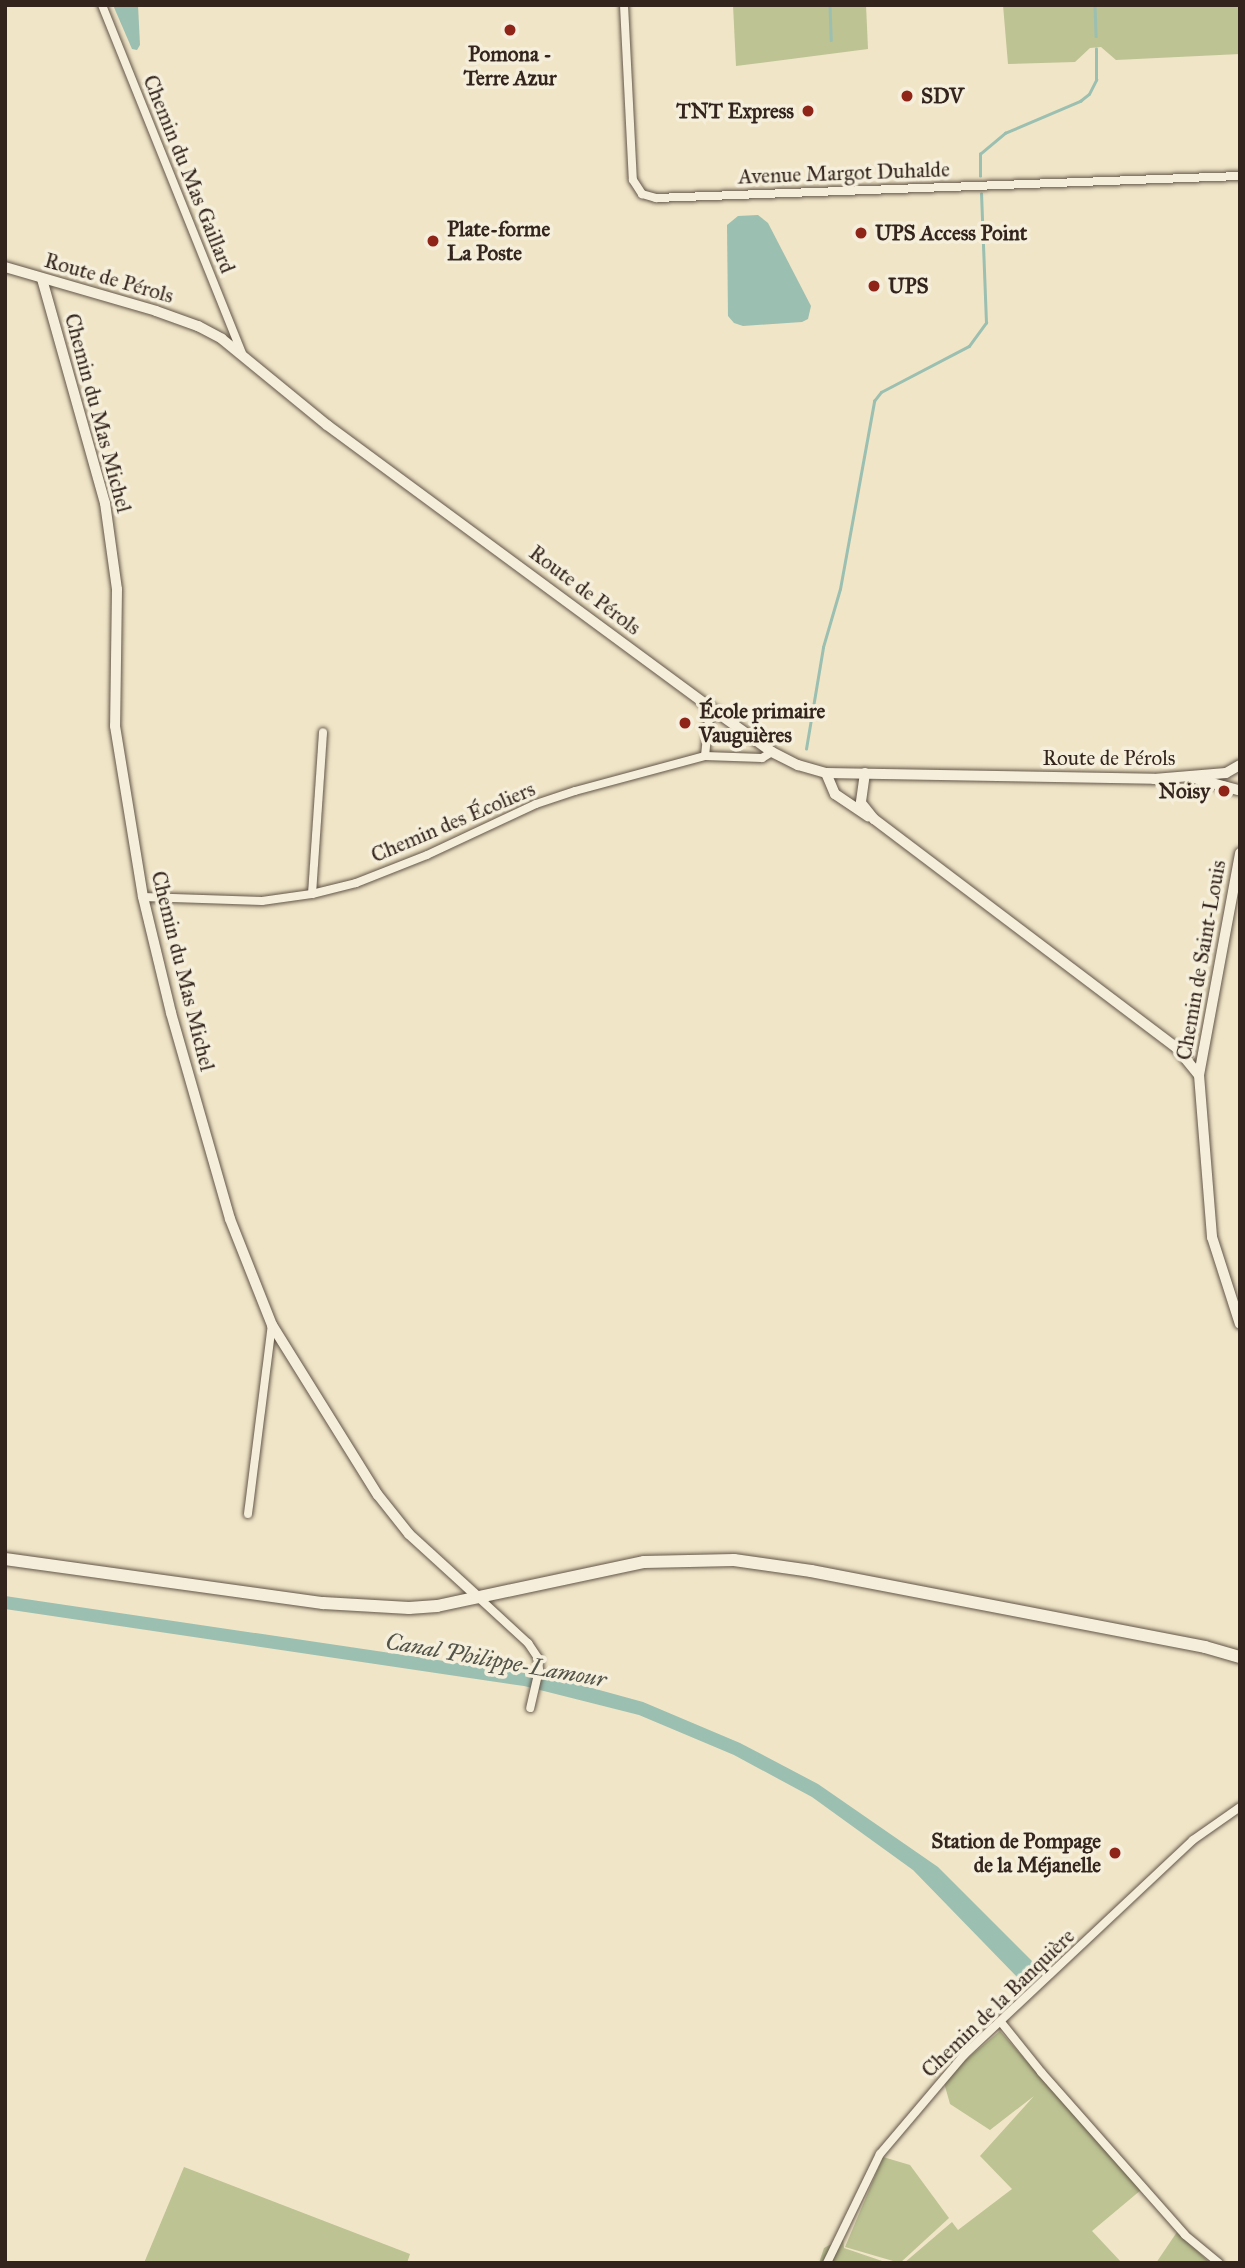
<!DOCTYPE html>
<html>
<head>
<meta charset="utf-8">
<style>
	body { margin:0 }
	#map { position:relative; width:1245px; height:2268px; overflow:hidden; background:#f0e5c7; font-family:"IM FELL Great Primer",serif }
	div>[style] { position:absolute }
	.green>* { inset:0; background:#bdc393 }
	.water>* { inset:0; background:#9bbfb1 }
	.stream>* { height:2.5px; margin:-1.25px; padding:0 1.25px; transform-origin:1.25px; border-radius:1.25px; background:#9bbfb1 }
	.roads { filter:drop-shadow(0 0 2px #625548) drop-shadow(0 0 2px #625548) }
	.minor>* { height:8px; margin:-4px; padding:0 4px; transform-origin:4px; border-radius:4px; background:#f5eedb }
	.tertiary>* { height:10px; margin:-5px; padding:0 5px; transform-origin:5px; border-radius:5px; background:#f5eedb }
	.secondary>* { height:12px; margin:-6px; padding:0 6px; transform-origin:6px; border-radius:6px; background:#f5eedb }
	.dots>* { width:19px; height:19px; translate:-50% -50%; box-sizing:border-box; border:4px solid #f5eedb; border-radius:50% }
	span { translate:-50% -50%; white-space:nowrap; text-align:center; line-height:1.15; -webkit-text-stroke:7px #f5eedb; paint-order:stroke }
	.poi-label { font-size:21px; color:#33251d; font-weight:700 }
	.left { translate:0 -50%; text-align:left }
	.right { translate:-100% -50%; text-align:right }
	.street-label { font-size:21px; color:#33251d }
	.water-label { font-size:23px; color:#525349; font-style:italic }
	.frame { position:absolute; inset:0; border:7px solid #33251d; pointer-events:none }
</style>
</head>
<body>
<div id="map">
	<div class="green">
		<div style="clip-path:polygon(733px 5px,866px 5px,868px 49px,736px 66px)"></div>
		<div style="clip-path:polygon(1003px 5px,1240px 5px,1240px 54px,1116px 60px,1101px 47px,1090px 48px,1075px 62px,1008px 64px)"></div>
		<div style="clip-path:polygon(1000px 2031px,1141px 2190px,1092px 2231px,1122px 2263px,904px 2263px,952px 2222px,958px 2230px,1012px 2189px,980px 2156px,1034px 2096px,990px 2130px,950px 2104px,943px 2079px)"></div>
		<div style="clip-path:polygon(883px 2157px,910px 2165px,949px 2218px,900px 2263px,845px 2247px)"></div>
		<div style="clip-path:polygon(184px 2167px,410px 2254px,407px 2263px,144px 2263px)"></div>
		<div style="clip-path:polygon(1177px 2232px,1210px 2263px,1156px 2263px)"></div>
		<div style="clip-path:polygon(843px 2238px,844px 2248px,888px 2263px,819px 2263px,824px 2248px)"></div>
	</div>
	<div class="water">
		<div style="clip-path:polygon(113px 5px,138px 5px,140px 45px,137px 50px,132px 49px)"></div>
		<div style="clip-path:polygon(758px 215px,768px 223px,811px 306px,808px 319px,802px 322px,743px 326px,734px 323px,728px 316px,727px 225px,738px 216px)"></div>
		<div style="clip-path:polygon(5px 1596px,552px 1677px,643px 1702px,740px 1743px,818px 1784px,938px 1867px,1034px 1963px,1018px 1978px,913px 1870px,812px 1797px,734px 1755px,639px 1715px,524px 1686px,5px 1609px)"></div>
	</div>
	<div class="stream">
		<div style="left:830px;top:5px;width:35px;rotate:88deg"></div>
		<div style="left:1095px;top:5px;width:31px;rotate:88deg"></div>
		<div style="left:980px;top:176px;width:22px;rotate:-90deg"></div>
		<div style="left:980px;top:154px;width:33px;rotate:-40deg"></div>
		<div style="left:1005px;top:133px;width:82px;rotate:-23.1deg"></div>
		<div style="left:1080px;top:101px;width:11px;rotate:-38deg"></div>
		<div style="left:1089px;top:94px;width:16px;rotate:-63deg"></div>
		<div style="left:1096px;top:80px;width:31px;rotate:-90deg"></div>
		<div style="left:806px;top:749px;width:103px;rotate:-80.5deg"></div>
		<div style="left:823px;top:647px;width:60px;rotate:-73.7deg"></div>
		<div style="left:840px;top:589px;width:191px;rotate:-79.7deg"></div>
		<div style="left:874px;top:401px;width:11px;rotate:-52deg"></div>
		<div style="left:881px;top:392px;width:99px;rotate:-27.6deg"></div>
		<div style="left:969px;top:346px;width:29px;rotate:-54deg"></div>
		<div style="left:986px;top:323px;width:129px;rotate:-92.2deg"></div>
	</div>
	<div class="roads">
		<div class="minor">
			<div style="left:102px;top:5px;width:377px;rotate:68.1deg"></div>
			<div style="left:624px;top:5px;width:175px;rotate:87.1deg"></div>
			<div style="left:633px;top:180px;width:17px;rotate:57deg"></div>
			<div style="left:642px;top:194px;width:15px;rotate:16deg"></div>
			<div style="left:656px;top:198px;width:584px;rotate:-2.16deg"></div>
			<div style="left:705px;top:756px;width:38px;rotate:-84deg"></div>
			<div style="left:709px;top:718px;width:9px;rotate:-49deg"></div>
			<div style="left:312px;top:894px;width:162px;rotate:-86.1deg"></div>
			<div style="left:143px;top:897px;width:119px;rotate:1.9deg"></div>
			<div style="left:262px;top:901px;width:50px;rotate:-8deg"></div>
			<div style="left:312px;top:894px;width:45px;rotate:-14deg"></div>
			<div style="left:356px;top:883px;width:76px;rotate:-21.5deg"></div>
			<div style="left:427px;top:855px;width:120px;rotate:-25.1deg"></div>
			<div style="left:536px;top:804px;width:41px;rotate:-18.4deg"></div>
			<div style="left:575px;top:791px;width:135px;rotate:-15.1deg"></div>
			<div style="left:705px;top:756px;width:57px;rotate:2deg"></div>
			<div style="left:762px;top:758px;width:12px;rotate:-31deg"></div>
			<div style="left:248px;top:1514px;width:191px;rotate:-82.8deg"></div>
			<div style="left:479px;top:1598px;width:67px;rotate:42.6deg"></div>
			<div style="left:528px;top:1643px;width:18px;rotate:56deg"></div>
			<div style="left:538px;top:1658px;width:12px;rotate:85deg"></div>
			<div style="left:539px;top:1670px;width:39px;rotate:103deg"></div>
			<div style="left:1001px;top:2022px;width:64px;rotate:51.3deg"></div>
			<div style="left:1041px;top:2072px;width:217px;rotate:48.5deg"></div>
			<div style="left:1185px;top:2235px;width:44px;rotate:39.5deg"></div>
			<div style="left:827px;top:2263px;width:121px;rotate:-64.1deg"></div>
			<div style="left:880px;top:2154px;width:130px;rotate:-49.7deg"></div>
			<div style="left:964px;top:2055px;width:314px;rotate:-43.2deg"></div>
			<div style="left:1193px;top:1840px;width:57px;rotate:-35.1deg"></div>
		</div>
		<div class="tertiary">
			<div style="left:5px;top:267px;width:157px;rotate:16.2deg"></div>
			<div style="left:156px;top:311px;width:45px;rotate:19.7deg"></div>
			<div style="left:198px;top:326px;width:27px;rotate:28deg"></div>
			<div style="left:222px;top:339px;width:136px;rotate:39.3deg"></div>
			<div style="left:327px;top:425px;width:482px;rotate:36.4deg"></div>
			<div style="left:715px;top:711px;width:70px;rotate:35.7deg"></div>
			<div style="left:772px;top:752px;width:29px;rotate:27deg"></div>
			<div style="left:798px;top:765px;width:29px;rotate:16deg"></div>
			<div style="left:826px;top:773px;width:328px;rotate:1deg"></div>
			<div style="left:1154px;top:779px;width:72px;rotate:-4.8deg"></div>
			<div style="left:1226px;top:773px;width:16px;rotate:-30deg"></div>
			<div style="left:42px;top:279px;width:233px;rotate:74.3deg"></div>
			<div style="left:105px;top:503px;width:87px;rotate:82.1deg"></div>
			<div style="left:117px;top:589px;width:137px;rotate:90.8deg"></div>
			<div style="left:115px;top:726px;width:173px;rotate:80.7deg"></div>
			<div style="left:143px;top:897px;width:119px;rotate:76.4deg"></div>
			<div style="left:171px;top:1013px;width:214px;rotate:74deg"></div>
			<div style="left:230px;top:1219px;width:114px;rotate:68.4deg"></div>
			<div style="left:272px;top:1325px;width:200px;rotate:58.1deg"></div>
			<div style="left:378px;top:1495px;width:50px;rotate:51.5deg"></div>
			<div style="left:409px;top:1534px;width:95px;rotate:42.4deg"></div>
			<div style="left:826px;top:773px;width:23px;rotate:67deg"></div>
			<div style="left:835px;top:794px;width:40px;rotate:34deg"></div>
			<div style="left:865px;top:773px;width:30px;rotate:98deg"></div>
			<div style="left:861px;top:803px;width:21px;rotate:51deg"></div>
			<div style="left:874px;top:819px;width:378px;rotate:37.1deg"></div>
			<div style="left:1176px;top:1047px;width:36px;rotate:51deg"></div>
			<div style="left:1199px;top:1075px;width:163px;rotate:85.4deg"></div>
			<div style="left:1212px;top:1237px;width:91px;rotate:72.2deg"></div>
			<div style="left:1197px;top:779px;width:42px;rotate:15deg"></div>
			<div style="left:1199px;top:1075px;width:226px;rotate:-79.5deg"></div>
		</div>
		<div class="secondary">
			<div style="left:5px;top:1559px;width:321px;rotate:7.9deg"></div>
			<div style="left:323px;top:1603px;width:86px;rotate:3.3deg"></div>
			<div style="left:409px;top:1608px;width:28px;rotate:-4deg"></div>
			<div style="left:437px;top:1606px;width:212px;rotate:-12deg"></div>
			<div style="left:644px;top:1562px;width:90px;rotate:-1.3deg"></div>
			<div style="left:734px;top:1560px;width:78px;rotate:8.1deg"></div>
			<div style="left:811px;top:1571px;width:401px;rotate:10.9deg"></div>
			<div style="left:1205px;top:1647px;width:36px;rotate:16deg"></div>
		</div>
	</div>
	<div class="dots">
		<div style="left:510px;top:30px;background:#8f2418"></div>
		<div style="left:907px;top:96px;background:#8f2418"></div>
		<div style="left:808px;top:111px;background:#8f2418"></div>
		<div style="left:861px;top:233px;background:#8f2418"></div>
		<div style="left:433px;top:241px;background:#8f2418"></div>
		<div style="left:874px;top:286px;background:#8f2418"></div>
		<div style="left:685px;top:723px;background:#8f2418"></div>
		<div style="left:1224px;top:791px;background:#8f2418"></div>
		<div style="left:1115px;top:1853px;background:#8f2418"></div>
	</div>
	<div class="poi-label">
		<span style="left:510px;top:66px">Pomona -<br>Terre Azur</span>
		<span class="left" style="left:921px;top:96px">SDV</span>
		<span class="right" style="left:794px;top:111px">TNT Express</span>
		<span class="left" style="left:447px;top:241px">Plate-forme<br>La Poste</span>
		<span class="left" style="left:875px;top:233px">UPS Access Point</span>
		<span class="left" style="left:888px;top:286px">UPS</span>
		<span class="left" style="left:699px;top:723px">École primaire<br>Vauguières</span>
		<span class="right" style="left:1210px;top:791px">Noisy</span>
		<span class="right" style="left:1101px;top:1853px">Station de Pompage<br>de la Méjanelle</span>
	</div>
	<div class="street-label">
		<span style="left:844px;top:173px;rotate:-2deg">Avenue Margot Duhalde</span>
		<span style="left:189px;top:174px;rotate:68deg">Chemin du Mas Gaillard</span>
		<span style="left:109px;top:278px;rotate:16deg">Route de Pérols</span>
		<span style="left:98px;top:413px;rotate:75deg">Chemin du Mas Michel</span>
		<span style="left:585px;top:590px;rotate:37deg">Route de Pérols</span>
		<span style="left:1109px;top:758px">Route de Pérols</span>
		<span style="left:453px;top:822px;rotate:-23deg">Chemin des Écoliers</span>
		<span style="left:1201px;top:960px;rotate:-80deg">Chemin de Saint-Louis</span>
		<span style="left:183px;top:971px;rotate:76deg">Chemin du Mas Michel</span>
		<span style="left:998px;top:2003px;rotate:-44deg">Chemin de la Banquière</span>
	</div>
	<div class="water-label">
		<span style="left:496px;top:1660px;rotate:10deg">Canal Philippe-Lamour</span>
	</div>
	<div class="frame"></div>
</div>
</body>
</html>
